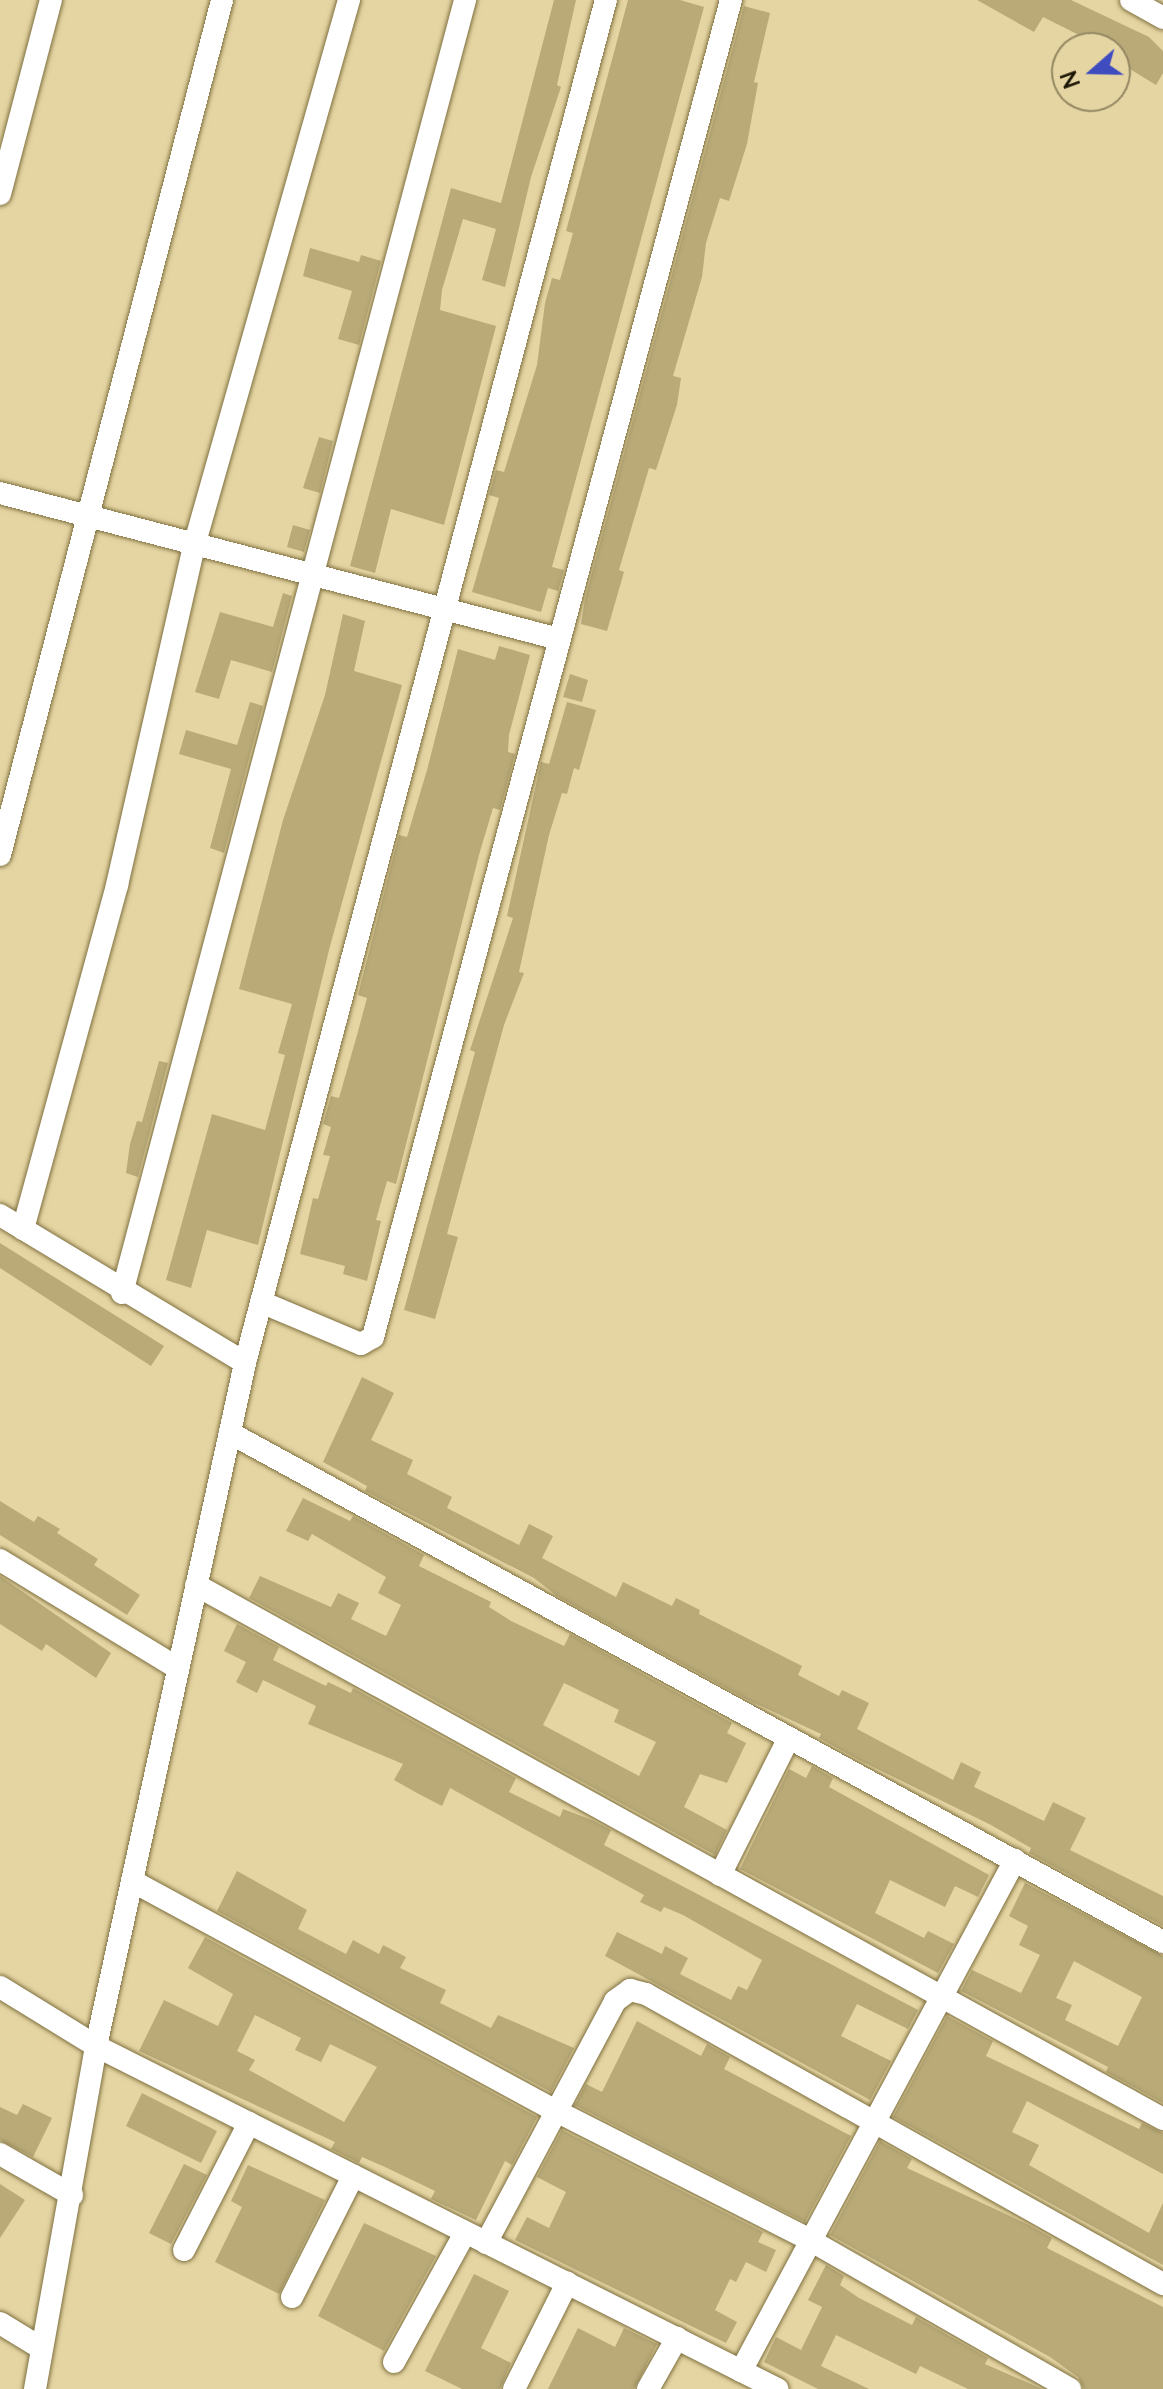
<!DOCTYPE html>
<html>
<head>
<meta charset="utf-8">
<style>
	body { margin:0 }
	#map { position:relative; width:1163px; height:2389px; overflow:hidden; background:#e5d5a2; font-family:Lato,sans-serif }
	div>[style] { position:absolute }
	.building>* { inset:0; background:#b9aa78 }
	.roads { filter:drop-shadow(0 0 2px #7f7041) drop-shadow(0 0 2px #7f7041) }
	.minor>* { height:22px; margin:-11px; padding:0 11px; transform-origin:11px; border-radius:11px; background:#fff }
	span { translate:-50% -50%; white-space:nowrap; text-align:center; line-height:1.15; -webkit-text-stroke:8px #e5d5a2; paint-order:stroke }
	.north { position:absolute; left:1051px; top:32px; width:80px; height:80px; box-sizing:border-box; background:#e5d5a2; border:2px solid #948862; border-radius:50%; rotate:250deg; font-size:22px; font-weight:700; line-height:32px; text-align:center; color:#1b1503 }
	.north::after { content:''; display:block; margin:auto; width:28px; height:36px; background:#3f4cc0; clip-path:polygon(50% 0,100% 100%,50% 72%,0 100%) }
</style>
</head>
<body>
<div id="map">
	<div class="building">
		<div style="clip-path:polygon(554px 0,576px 0,557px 85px,561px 87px,531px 177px,505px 287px,482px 280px,496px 229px,463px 219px,442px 290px,440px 310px,496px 326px,444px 525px,391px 509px,375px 573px,350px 566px,451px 188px,501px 203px)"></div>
		<div style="clip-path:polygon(628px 0,680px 0,704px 7px,552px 567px,564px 570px,558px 591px,548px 588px,541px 612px,472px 592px,499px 498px,489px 495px,496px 470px,504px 472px,537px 365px,545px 303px,552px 278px,560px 280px,573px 233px,566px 231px)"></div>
		<div style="clip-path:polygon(977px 0,1071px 0,1149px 37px,1163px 51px,1163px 73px,1156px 85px,1115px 60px,1115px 48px,1105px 48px,1043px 17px,1034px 32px)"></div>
		<div style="clip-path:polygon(744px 6px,770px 13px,754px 82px,758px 83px,747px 144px,729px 201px,720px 198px,706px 243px,702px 277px,673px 376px,681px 378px,677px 405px,656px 470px,649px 468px,619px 570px,624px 572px,607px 631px,581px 624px,585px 599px)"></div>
		<div style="clip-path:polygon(310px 248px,359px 262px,361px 255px,381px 261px,359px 345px,338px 339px,352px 291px,303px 276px)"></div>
		<div style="clip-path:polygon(319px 437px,333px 441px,320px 493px,303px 488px)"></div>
		<div style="clip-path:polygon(293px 525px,310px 530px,304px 552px,287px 547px)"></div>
		<div style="clip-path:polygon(283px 593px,292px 596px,272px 672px,231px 660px,219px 699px,195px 692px,220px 612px,273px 627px)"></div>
		<div style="clip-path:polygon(343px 614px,365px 621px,354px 671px,402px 685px,329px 950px,258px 1245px,207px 1230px,191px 1288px,166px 1280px,212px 1114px,265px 1130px,285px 1055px,278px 1053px,292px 1004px,239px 989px,283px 820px,325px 695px)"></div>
		<div style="clip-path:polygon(499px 646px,530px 655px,509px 735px,508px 752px,515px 754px,500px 810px,493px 808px,479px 855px,396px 1184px,387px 1181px,376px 1220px,381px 1221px,367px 1281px,343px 1274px,345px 1266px,300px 1254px,313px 1198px,318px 1199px,330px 1156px,323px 1155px,331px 1127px,323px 1124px,331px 1096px,339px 1098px,357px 1035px,367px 998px,358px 995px,385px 889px,399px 835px,407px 837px,427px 770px,458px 649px,495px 660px)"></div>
		<div style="clip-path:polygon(570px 674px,588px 680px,582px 702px,563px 697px)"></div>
		<div style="clip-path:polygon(250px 702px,263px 706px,224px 853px,210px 848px,231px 769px,179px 754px,186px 730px,237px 745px)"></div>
		<div style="clip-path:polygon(567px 702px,596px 710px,579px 770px,574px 768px,567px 794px,562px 793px,549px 835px,519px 972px,524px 973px,504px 1025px,447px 1234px,458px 1237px,435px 1319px,404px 1310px,475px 1052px,470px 1050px,513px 918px,507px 916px,541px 762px,549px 764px)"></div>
		<div style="clip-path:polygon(159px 1061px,168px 1063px,138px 1177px,126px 1173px,130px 1144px,137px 1121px,142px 1122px)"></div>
		<div style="clip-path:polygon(0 1243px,164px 1346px,151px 1366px,0 1268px)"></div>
		<div style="clip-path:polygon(362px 1377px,394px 1393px,371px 1440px,413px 1460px,407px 1474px,452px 1497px,447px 1508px,519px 1545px,529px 1524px,553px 1536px,542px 1558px,616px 1597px,623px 1582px,672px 1606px,676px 1598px,700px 1610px,699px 1614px,802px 1666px,798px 1675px,839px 1696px,842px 1690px,869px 1703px,857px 1729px,953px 1780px,961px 1762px,981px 1772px,974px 1787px,1044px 1821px,1053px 1802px,1086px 1818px,1070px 1850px,1163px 1896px,1163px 1926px,1029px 1853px,1031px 1848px,991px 1825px,859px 1760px,819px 1738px,821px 1734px,748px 1700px,557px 1596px,534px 1578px,365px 1491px,367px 1486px,323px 1462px)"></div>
		<div style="clip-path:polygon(evenodd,303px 1498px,350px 1521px,353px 1516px,424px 1555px,419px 1566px,491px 1602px,489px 1607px,511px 1621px,564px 1646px,570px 1634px,732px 1723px,727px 1733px,746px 1743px,727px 1783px,700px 1774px,684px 1807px,727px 1830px,715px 1855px,249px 1598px,260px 1576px,331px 1607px,338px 1593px,359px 1603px,351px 1619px,386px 1636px,401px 1605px,378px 1593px,386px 1577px,312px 1534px,308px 1541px,286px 1531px,303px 1498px,564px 1683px,619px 1710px,614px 1722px,656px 1742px,639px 1776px,543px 1725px,564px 1683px)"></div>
		<div style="clip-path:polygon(0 1501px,34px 1522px,38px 1516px,60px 1529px,57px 1533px,98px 1559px,94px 1565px,140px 1595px,127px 1615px,0 1535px)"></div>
		<div style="clip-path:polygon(0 1576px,111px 1653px,96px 1678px,46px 1644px,42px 1651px,0 1624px)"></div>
		<div style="clip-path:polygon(237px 1624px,279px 1647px,273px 1660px,326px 1686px,328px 1682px,351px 1693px,353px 1688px,516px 1778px,509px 1792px,560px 1817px,563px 1809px,592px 1820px,611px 1830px,604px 1845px,918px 2010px,908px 2029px,857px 2004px,841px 2036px,891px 2061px,870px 2100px,605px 1956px,617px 1932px,662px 1954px,665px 1946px,688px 1958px,680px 1974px,731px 2000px,738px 1986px,747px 1990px,762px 1960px,683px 1915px,664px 1907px,661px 1912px,640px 1902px,644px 1895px,450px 1788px,442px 1806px,417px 1793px,394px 1780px,403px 1764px,308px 1724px,316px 1706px,263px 1680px,257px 1693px,236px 1682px,246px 1662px,224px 1651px)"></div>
		<div style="clip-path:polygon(812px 1766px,833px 1778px,829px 1787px,989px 1875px,978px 1897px,955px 1886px,945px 1907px,890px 1880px,875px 1913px,924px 1938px,928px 1931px,954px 1944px,938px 1973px,740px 1869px,789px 1769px,806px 1778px)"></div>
		<div style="clip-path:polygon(237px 1871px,307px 1910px,298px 1929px,346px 1954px,353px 1940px,379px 1954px,383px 1945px,406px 1957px,400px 1968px,446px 1990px,440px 2003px,491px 2028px,498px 2015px,574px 2048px,551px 2092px,217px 1911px)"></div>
		<div style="clip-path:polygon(evenodd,1025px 1883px,1163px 1956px,1163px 2103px,1106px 2072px,1108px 2067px,961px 1991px,972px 1970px,1021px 1993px,1040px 1955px,1019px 1945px,1028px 1926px,1009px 1916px,1025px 1883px,1074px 1961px,1142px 1997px,1118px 2046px,1065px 2020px,1072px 2005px,1056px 1998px,1074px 1961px)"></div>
		<div style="clip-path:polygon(evenodd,205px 1937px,537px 2117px,512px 2165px,505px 2161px,476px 2220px,431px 2199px,435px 2191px,385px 2167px,362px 2157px,359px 2163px,331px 2149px,335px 2142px,139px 2051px,164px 2000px,218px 2026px,233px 1994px,188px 1968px,205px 1937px,255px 2015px,301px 2038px,295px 2050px,321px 2062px,330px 2044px,377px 2067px,344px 2122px,249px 2070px,255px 2060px,237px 2051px,255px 2015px)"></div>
		<div style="clip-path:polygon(947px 2016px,993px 2041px,986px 2056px,1139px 2129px,1142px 2123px,1163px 2133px,1163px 2174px,1027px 2101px,1012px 2132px,1039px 2145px,1029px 2165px,1149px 2233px,1163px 2203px,1163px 2265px,893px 2117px)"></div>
		<div style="clip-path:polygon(637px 2021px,701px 2056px,707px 2044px,730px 2057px,724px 2069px,851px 2136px,805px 2222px,575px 2105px,586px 2084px,602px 2092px)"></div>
		<div style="clip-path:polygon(142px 2093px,217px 2131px,201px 2163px,126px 2126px)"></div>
		<div style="clip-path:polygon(23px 2104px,52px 2118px,33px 2157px,0 2140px,0 2107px,17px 2115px)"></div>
		<div style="clip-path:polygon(562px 2130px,763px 2232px,758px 2242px,776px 2250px,766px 2272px,746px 2262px,736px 2282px,730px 2279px,715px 2310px,737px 2322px,726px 2343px,515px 2240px,527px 2217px,549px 2228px,566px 2192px,537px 2177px)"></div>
		<div style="clip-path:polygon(880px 2141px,912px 2159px,907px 2168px,1029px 2225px,1052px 2238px,1047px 2248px,1163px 2307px,1163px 2389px,1084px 2389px,1078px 2377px,1050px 2357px,830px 2235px)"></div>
		<div style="clip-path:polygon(184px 2164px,207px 2175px,171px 2244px,149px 2233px)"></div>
		<div style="clip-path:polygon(248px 2165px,325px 2200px,279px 2294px,215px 2262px,242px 2207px,231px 2201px)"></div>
		<div style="clip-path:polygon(0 2184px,25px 2200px,0 2238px)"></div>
		<div style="clip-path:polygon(364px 2223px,436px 2256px,384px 2351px,318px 2316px)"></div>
		<div style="clip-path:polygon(826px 2265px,844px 2276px,840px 2285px,859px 2298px,912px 2325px,916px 2317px,988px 2358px,985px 2364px,1042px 2389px,968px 2389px,920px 2366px,916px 2374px,836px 2335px,821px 2366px,869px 2389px,818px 2389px,764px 2362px,776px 2337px,801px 2350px,822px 2307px,808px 2300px)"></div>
		<div style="clip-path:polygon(474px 2274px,509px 2291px,481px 2348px,511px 2363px,500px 2389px,462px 2389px,425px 2371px)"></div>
		<div style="clip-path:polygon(578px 2328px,615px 2347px,624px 2328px,657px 2344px,634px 2389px,548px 2389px)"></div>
	</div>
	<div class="roads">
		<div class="minor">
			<div style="left:1131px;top:0;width:37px;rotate:29deg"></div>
			<div style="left:0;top:194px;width:201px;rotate:-75.3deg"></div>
			<div style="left:0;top:493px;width:578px;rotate:14.64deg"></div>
			<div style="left:0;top:855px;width:883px;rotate:-75.44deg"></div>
			<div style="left:0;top:1215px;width:286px;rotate:31.1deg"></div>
			<div style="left:23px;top:1229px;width:357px;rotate:-74.7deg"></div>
			<div style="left:117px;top:885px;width:348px;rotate:-77.2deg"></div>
			<div style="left:194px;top:546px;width:568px;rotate:-74.15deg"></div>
			<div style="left:122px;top:1293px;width:1338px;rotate:-75.14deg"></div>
			<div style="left:261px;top:1302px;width:108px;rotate:22.8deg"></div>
			<div style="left:361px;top:1344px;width:14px;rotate:-30deg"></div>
			<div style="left:373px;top:1337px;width:1384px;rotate:-75.01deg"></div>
			<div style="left:230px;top:1433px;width:1063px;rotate:28.61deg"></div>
			<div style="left:0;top:1560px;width:206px;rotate:31.3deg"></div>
			<div style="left:196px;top:1585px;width:1105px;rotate:28.91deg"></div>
			<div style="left:720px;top:1875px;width:153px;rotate:-63.3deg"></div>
			<div style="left:134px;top:1882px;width:482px;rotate:28.5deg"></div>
			<div style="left:558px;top:2112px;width:280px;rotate:26.9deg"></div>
			<div style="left:808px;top:2239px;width:302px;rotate:29.8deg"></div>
			<div style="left:0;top:1987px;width:113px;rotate:31.6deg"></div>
			<div style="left:96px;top:2046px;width:763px;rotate:26.73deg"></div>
			<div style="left:0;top:2154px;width:83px;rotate:29.7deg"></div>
			<div style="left:486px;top:2243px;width:274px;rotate:-61.9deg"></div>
			<div style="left:615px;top:2001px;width:19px;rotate:-36deg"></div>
			<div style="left:630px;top:1990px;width:16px;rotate:14deg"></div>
			<div style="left:646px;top:1994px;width:593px;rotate:29.29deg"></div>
			<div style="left:184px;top:2250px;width:143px;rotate:-62.9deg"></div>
			<div style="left:292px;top:2297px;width:136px;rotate:-63.2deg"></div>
			<div style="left:0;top:2323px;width:48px;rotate:31.4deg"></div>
			<div style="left:394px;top:2362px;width:147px;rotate:-61.2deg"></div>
			<div style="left:741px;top:2371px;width:580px;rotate:-61.8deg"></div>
			<div style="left:35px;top:2389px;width:348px;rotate:-79.9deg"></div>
			<div style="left:96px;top:2046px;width:699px;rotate:-77.69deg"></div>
			<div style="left:245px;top:1363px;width:1410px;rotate:-75.17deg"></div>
			<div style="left:514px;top:2389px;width:119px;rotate:-63.4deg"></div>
			<div style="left:648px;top:2389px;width:59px;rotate:-60.4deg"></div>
		</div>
	</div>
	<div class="north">N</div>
</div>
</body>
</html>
